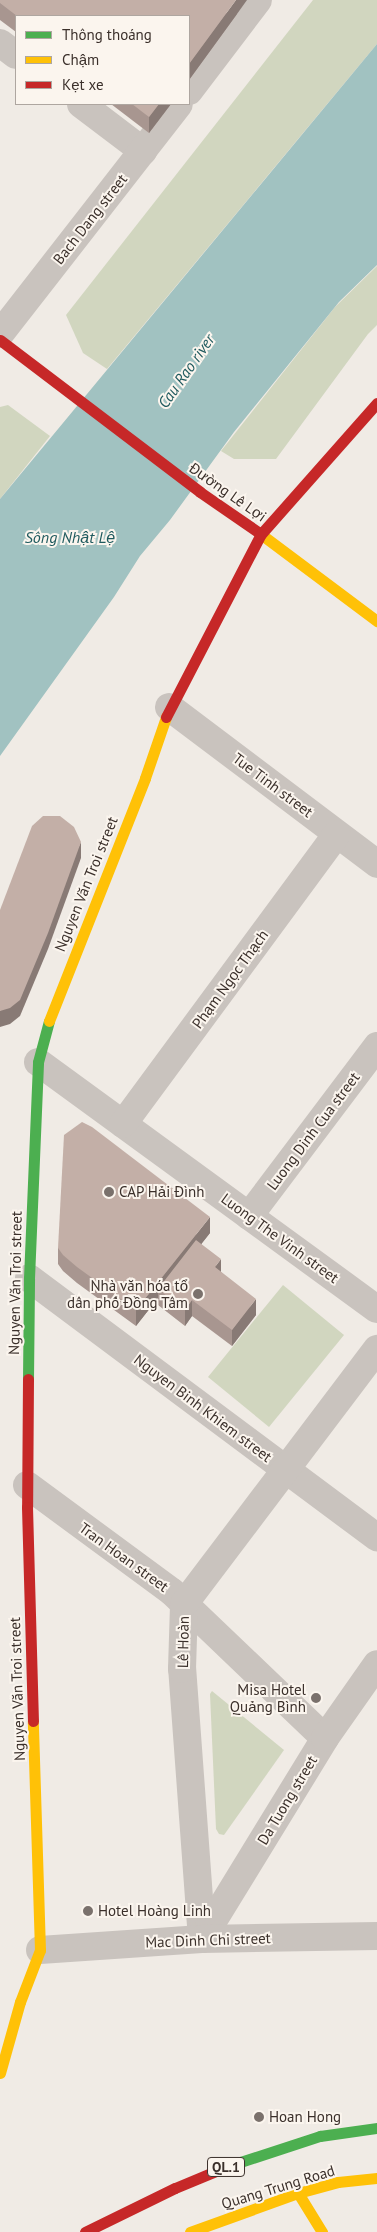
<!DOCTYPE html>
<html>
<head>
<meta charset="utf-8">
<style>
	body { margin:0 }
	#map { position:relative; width:377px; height:2232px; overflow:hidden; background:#f0ebe5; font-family:"PT Sans",sans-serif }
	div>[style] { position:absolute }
	.green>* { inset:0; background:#d1d6bf }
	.water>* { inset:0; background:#a1c2c1 }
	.street>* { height:28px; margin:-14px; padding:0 14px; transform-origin:14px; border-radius:14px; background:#c9c3be }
	.fast>* { height:11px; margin:-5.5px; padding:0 5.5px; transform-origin:5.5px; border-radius:5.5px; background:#4caf50 }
	.slow>* { height:11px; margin:-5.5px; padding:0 5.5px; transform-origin:5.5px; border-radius:5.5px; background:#ffc107 }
	.jam>* { height:11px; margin:-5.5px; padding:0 5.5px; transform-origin:5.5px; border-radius:5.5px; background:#c62828 }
	.wall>* { inset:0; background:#a89690 }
	.shaded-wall>* { inset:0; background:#887a75 }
	.building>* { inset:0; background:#c3afa7 }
	.dots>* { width:14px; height:14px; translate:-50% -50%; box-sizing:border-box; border:2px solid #fbf5ee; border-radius:50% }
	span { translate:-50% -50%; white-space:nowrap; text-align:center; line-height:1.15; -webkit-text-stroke:4px #fbf5ee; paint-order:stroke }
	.shield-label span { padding:1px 4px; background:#fbf5ee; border:1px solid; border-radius:4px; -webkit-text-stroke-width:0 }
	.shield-label { font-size:14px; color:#3b302b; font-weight:700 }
	.street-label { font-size:15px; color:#3b302b }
	.poi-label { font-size:15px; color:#3b302b }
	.left { translate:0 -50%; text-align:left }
	.right { translate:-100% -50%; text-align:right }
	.water-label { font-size:16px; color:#1f5a5e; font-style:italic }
	.legend { position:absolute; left:15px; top:15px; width:175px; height:90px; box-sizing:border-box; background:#fbf5ee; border:1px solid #aea6a0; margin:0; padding:6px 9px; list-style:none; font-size:15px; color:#3b302b }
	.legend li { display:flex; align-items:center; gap:10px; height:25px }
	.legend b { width:25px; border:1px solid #aea6a0 }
</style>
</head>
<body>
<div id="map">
	<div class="green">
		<div style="clip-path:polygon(313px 0,377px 0,377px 44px,107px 369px,83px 353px,66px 315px)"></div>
		<div style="clip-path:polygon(377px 266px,377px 325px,368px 334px,276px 459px,234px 459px,221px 451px,335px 307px)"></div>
		<div style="clip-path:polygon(8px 405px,50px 436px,0 499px,0 407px)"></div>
		<div style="clip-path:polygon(283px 1285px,344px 1335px,269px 1427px,208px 1377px)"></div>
		<div style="clip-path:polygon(212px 1691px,284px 1750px,224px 1835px,219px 1834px,216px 1829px,210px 1694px)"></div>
	</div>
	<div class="water">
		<div style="clip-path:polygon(377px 44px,377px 265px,339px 302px,234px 432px,170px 520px,140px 556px,114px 597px,0 756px,0 499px)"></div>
	</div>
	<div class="street">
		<div style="left:0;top:43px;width:20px;rotate:37deg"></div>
		<div style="left:189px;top:91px;width:114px;rotate:-52.8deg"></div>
		<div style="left:81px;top:104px;width:78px;rotate:37.2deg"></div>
		<div style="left:0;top:334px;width:291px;rotate:-52.1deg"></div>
		<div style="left:169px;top:707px;width:261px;rotate:37deg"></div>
		<div style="left:38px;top:1062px;width:419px;rotate:36.1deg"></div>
		<div style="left:123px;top:1124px;width:360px;rotate:-53.6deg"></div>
		<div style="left:249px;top:1216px;width:213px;rotate:-53deg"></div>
		<div style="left:29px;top:1278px;width:434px;rotate:36.7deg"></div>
		<div style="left:27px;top:1485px;width:180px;rotate:36.4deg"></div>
		<div style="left:172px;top:1592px;width:211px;rotate:43.7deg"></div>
		<div style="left:202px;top:1939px;width:271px;rotate:-94.2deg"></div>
		<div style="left:182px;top:1669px;width:65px;rotate:-88.2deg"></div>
		<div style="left:184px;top:1604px;width:320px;rotate:-52.9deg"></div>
		<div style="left:202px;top:1939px;width:236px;rotate:-58.5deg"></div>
		<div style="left:325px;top:1738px;width:90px;rotate:-54.9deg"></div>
		<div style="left:40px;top:1950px;width:162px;rotate:-3.9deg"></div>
		<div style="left:202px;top:1939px;width:175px;rotate:-1deg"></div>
	</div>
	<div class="fast">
		<div style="left:28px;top:1379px;width:101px;rotate:-89.4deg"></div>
		<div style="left:29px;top:1278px;width:216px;rotate:-87.6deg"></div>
		<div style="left:38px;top:1062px;width:42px;rotate:-75deg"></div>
		<div style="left:228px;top:2166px;width:97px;rotate:-18.1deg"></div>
		<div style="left:320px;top:2136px;width:58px;rotate:-8deg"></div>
	</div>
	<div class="slow">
		<div style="left:258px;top:532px;width:149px;rotate:36.8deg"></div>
		<div style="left:49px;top:1021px;width:261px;rotate:-68.4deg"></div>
		<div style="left:145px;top:778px;width:65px;rotate:-71deg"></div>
		<div style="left:0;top:2073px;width:74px;rotate:-74.3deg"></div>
		<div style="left:20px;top:2002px;width:56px;rotate:-69deg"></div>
		<div style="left:40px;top:1950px;width:229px;rotate:-91.8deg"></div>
		<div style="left:298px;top:2193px;width:46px;rotate:58.4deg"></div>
		<div style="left:190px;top:2232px;width:115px;rotate:-19.9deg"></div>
		<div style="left:298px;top:2193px;width:41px;rotate:-15.4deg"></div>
		<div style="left:338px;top:2182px;width:39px;rotate:-6deg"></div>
	</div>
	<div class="jam">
		<div style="left:0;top:340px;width:251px;rotate:37.2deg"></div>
		<div style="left:200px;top:492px;width:70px;rotate:34.6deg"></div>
		<div style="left:166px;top:717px;width:206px;rotate:-62.6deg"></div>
		<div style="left:261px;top:534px;width:175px;rotate:-48.5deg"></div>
		<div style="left:28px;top:1379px;width:128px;rotate:90.4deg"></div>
		<div style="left:27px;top:1507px;width:214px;rotate:88.4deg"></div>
		<div style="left:85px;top:2232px;width:100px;rotate:-26.1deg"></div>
		<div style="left:175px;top:2188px;width:57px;rotate:-22.5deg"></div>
	</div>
	<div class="wall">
		<div style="clip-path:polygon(0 0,237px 14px,189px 80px,189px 16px,16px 16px,16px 32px,0 20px)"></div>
		<div style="clip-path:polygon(111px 104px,171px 104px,149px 133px)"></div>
		<div style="clip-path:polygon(210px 1233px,201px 1244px,221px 1272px,256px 1315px,232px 1346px,192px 1316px,185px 1326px,158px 1305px,158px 1298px,136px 1326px,77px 1283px,63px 1271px,58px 1264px,58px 1248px)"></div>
	</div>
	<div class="shaded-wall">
		<div style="clip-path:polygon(236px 0,247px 0,237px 14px,189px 80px,189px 64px)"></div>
		<div style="clip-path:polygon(159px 104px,171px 104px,149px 133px,149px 117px)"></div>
		<div style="clip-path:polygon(81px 842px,81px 858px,48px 949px,20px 1016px,10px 1024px,0 1027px,0 1011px)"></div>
		<div style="clip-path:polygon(210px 1217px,210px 1233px,163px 1293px,158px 1289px,158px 1298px,136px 1326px,136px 1310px)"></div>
		<div style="clip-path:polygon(221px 1259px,221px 1276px,215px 1267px)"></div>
		<div style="clip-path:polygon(256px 1299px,256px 1315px,232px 1346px,232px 1330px)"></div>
		<div style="clip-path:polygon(192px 1300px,192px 1316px,185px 1326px,185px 1310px)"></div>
	</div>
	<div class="building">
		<div style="clip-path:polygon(0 0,236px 0,189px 64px,189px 16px,17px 16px,0 3px)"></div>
		<div style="clip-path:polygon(132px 104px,159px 104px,149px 117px)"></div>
		<div style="clip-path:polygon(43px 816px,60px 816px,74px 827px,81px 842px,48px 933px,20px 1000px,10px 1008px,0 1011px,0 910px,32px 826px)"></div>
		<div style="clip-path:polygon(82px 1122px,92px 1127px,210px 1217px,136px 1310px,77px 1267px,63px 1255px,58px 1248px,64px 1135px)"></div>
		<div style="clip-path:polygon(196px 1240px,221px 1259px,215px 1267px,256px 1299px,232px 1330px,192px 1300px,185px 1310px,158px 1289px)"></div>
	</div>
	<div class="dots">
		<div style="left:109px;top:1192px;background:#7a716c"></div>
		<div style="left:198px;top:1294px;background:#7a716c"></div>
		<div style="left:316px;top:1698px;background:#7a716c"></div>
		<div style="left:88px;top:1911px;background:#7a716c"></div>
		<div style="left:259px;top:2117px;background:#7a716c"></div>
	</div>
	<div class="shield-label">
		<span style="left:226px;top:2167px">QL.1</span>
	</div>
	<div class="street-label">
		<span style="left:90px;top:219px;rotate:-52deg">Bach Dang street</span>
		<span style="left:228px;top:492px;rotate:35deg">Đường Lê Lợi</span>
		<span style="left:273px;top:785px;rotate:37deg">Tue Tinh street</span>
		<span style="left:86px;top:884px;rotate:-68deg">Nguyen Văn Troi street</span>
		<span style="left:230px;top:979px;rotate:-54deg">Phạm Ngọc Thạch</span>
		<span style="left:313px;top:1131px;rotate:-53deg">Luong Dinh Cua street</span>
		<span style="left:280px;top:1238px;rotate:36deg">Luong The Vinh street</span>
		<span style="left:15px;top:1283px;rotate:-89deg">Nguyen Văn Troi street</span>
		<span style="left:203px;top:1408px;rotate:37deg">Nguyen Binh Khiem street</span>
		<span style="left:124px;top:1557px;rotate:36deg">Tran Hoan street</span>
		<span style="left:183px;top:1642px;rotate:-89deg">Lê Hoàn</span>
		<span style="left:17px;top:1689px;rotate:-92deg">Nguyen Văn Troi street</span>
		<span style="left:287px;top:1800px;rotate:-59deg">Da Tuong street</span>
		<span style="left:208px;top:1940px;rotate:-2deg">Mac Dinh Chi street</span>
		<span style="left:278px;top:2187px;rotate:-17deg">Quang Trung Road</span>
	</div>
	<div class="poi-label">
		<span class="left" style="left:119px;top:1192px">CAP Hải Đình</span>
		<span class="right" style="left:188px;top:1294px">Nhà văn hóa tổ<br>dân phố Đồng Tâm</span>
		<span class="right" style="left:306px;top:1698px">Misa Hotel<br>Quảng Bình</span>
		<span class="left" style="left:98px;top:1911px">Hotel Hoàng Linh</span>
		<span class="left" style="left:269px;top:2117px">Hoan Hong</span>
	</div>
	<div class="water-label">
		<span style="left:186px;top:371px;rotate:-55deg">Cau Rao river</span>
		<span style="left:70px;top:537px">Sông Nhật Lệ</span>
	</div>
	<ul class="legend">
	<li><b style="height:6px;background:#4caf50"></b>Thông thoáng</li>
	<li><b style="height:6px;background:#ffc107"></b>Chậm</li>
	<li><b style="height:6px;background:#c62828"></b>Kẹt xe</li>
	</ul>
</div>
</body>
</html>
